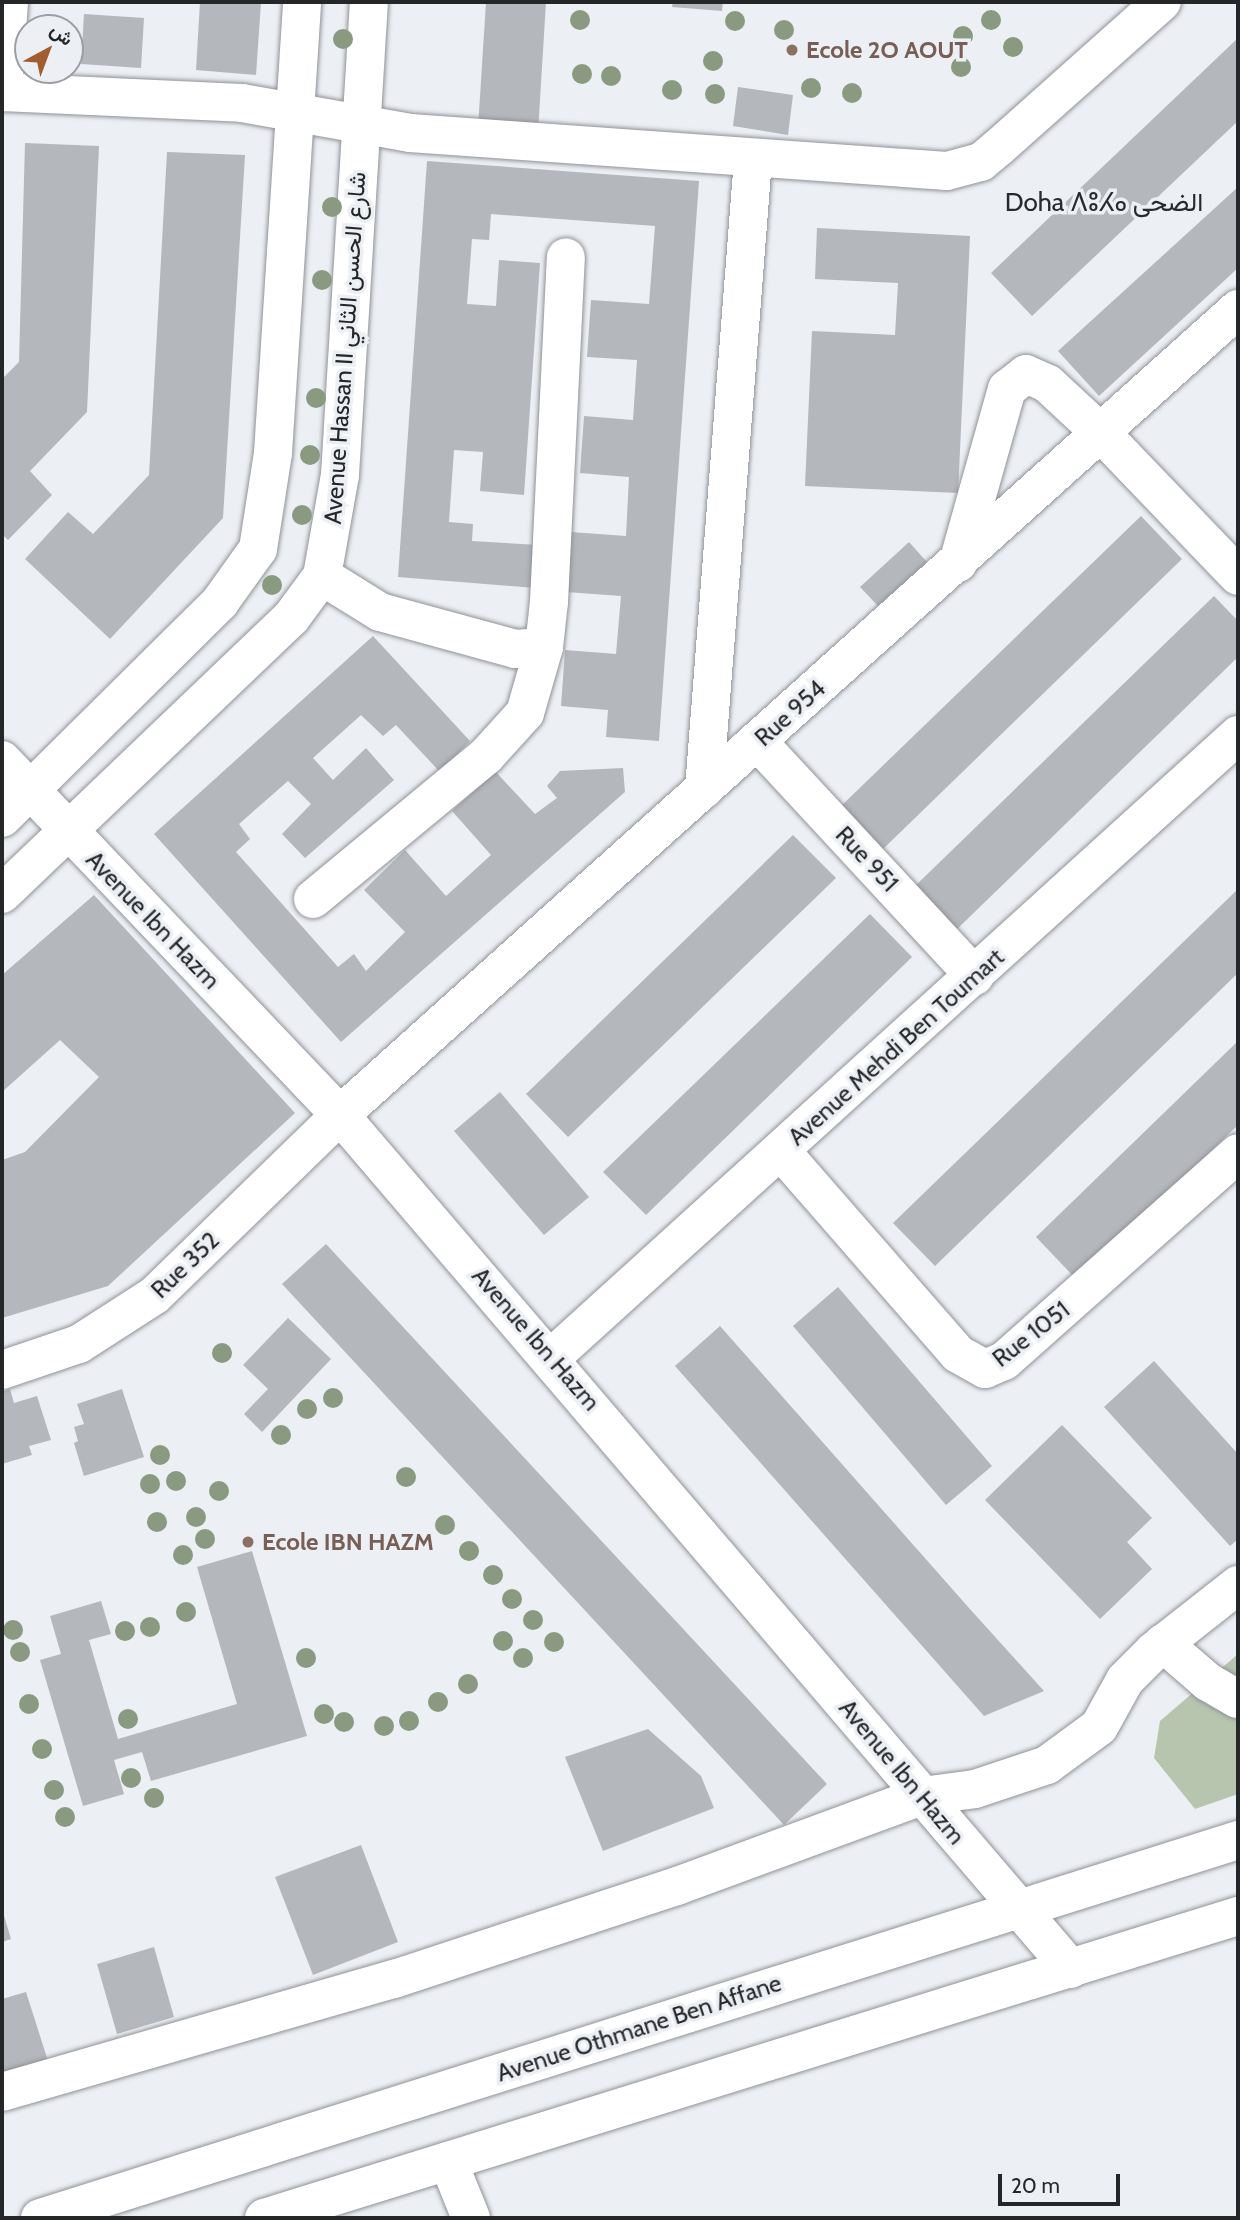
<!DOCTYPE html>
<html>
<head>
<meta charset="utf-8">
<style>
	body { margin:0 }
	#map { position:relative; width:1240px; height:2220px; overflow:hidden; background:#eceff4; font-family:Cabin,Vazirmatn,"Noto Sans Tifinagh",sans-serif }
	div>[style] { position:absolute }
	.green>* { inset:0; background:#b7c5af }
	.building>* { inset:0; background:#b4b7bc }
	.roads { filter:drop-shadow(0 0 2px #8f9297) drop-shadow(0 0 2px #8f9297) }
	.minor>* { height:38px; margin:-19px; padding:0 19px; transform-origin:19px; border-radius:19px; background:#fff }
	.trees>* { width:20px; height:20px; margin:-10px; border-radius:50%; background:#899a80 }
	.dots>* { width:19px; height:19px; translate:-50% -50%; box-sizing:border-box; border:4px solid #eceff4; border-radius:50% }
	span { translate:-50% -50%; white-space:nowrap; text-align:center; line-height:1.15; -webkit-text-stroke:7px #eceff4; paint-order:stroke }
	.education-label { font-size:24px; color:#785e54; font-weight:700 }
	.left { translate:0 -50%; text-align:left }
	.street-label { font-size:24px; color:#252628 }
	.neighbourhood-label { font-size:26px; color:#282a2e }
	.frame { position:absolute; inset:0; border:4px solid #252628; pointer-events:none }
	.north { position:absolute; left:14px; top:14px; width:70px; height:70px; box-sizing:border-box; background:#eceff4; border:2px solid #9c9fa2; border-radius:50%; rotate:41deg; font-size:19px; font-weight:700; line-height:28px; text-align:center; color:#252628 }
	.north::after { content:''; display:block; margin:auto; width:24px; height:32px; background:#a15d2e; clip-path:polygon(50% 0,100% 100%,50% 72%,0 100%) }
	.scale { position:absolute; left:998px; top:2174px; width:122px; height:32px; box-sizing:border-box; border:4px solid #252628; border-top:0; padding-left:9px; font-size:21px; line-height:24px; white-space:nowrap; color:#252628; -webkit-text-stroke:5px #eceff4; paint-order:stroke }
</style>
</head>
<body>
<div id="map">
	<div class="green">
		<div style="clip-path:polygon(1238px 1654px,1238px 1794px,1195px 1809px,1154px 1758px,1160px 1721px)"></div>
	</div>
	<div class="building">
		<div style="clip-path:polygon(200px 2px,261px 2px,256px 75px,196px 70px)"></div>
		<div style="clip-path:polygon(486px 2px,546px 2px,538px 132px,478px 128px)"></div>
		<div style="clip-path:polygon(673px 2px,723px 2px,722px 11px,672px 7px)"></div>
		<div style="clip-path:polygon(84px 14px,144px 18px,141px 68px,81px 64px)"></div>
		<div style="clip-path:polygon(1238px 38px,1238px 121px,1032px 316px,991px 273px)"></div>
		<div style="clip-path:polygon(738px 87px,793px 95px,788px 135px,733px 126px)"></div>
		<div style="clip-path:polygon(25px 143px,99px 146px,87px 412px,30px 471px,52px 495px,8px 540px,2px 534px,2px 379px,19px 362px)"></div>
		<div style="clip-path:polygon(167px 152px,245px 155px,223px 518px,110px 639px,25px 559px,68px 512px,93px 534px,149px 475px)"></div>
		<div style="clip-path:polygon(427px 161px,699px 181px,659px 741px,606px 737px,608px 710px,561px 706px,565px 650px,616px 654px,621px 596px,566px 592px,571px 532px,626px 536px,629px 477px,580px 473px,584px 416px,633px 420px,637px 360px,587px 357px,591px 300px,649px 304px,655px 226px,491px 214px,489px 240px,472px 239px,467px 304px,496px 306px,499px 260px,540px 263px,524px 495px,480px 491px,483px 452px,454px 450px,449px 522px,473px 524px,472px 541px,538px 545px,535px 588px,398px 577px)"></div>
		<div style="clip-path:polygon(1238px 187px,1238px 268px,1099px 396px,1058px 351px)"></div>
		<div style="clip-path:polygon(817px 228px,970px 236px,958px 493px,805px 486px,812px 331px,895px 335px,898px 283px,815px 279px)"></div>
		<div style="clip-path:polygon(1141px 516px,1182px 559px,881px 851px,839px 808px)"></div>
		<div style="clip-path:polygon(909px 542px,927px 562px,878px 606px,860px 587px)"></div>
		<div style="clip-path:polygon(1214px 596px,1238px 621px,1238px 657px,954px 932px,912px 889px)"></div>
		<div style="clip-path:polygon(373px 636px,470px 741px,440px 772px,396px 725px,383px 736px,361px 715px,313px 758px,333px 780px,366px 748px,394px 780px,305px 858px,282px 834px,311px 804px,288px 781px,239px 824px,250px 839px,236px 852px,338px 967px,354px 954px,366px 971px,405px 932px,364px 890px,405px 850px,446px 896px,491px 855px,452px 811px,495px 771px,535px 814px,557px 798px,547px 786px,560px 771px,623px 768px,625px 792px,341px 1042px,154px 834px)"></div>
		<div style="clip-path:polygon(793px 835px,836px 878px,568px 1137px,526px 1094px)"></div>
		<div style="clip-path:polygon(1238px 889px,1238px 973px,935px 1266px,893px 1223px)"></div>
		<div style="clip-path:polygon(94px 895px,295px 1113px,108px 1286px,2px 1318px,2px 1160px,25px 1152px,99px 1077px,60px 1040px,2px 1092px,2px 975px)"></div>
		<div style="clip-path:polygon(870px 914px,912px 957px,646px 1215px,603px 1172px)"></div>
		<div style="clip-path:polygon(1238px 1041px,1238px 1125px,1077px 1280px,1036px 1237px)"></div>
		<div style="clip-path:polygon(500px 1092px,589px 1197px,544px 1235px,454px 1131px)"></div>
		<div style="clip-path:polygon(326px 1244px,827px 1784px,784px 1825px,282px 1284px)"></div>
		<div style="clip-path:polygon(838px 1287px,992px 1466px,946px 1505px,793px 1326px)"></div>
		<div style="clip-path:polygon(288px 1318px,331px 1359px,262px 1432px,244px 1414px,268px 1389px,243px 1365px)"></div>
		<div style="clip-path:polygon(720px 1326px,969px 1608px,1044px 1691px,984px 1716px,675px 1366px)"></div>
		<div style="clip-path:polygon(1154px 1361px,1238px 1454px,1238px 1539px,1230px 1546px,1104px 1407px)"></div>
		<div style="clip-path:polygon(10px 1389px,14px 1403px,37px 1396px,51px 1440px,29px 1446px,32px 1455px,2px 1464px,2px 1392px)"></div>
		<div style="clip-path:polygon(122px 1389px,144px 1457px,84px 1476px,74px 1443px,78px 1441px,74px 1427px,84px 1424px,77px 1404px)"></div>
		<div style="clip-path:polygon(1062px 1425px,1152px 1518px,1127px 1542px,1152px 1569px,1100px 1619px,985px 1500px)"></div>
		<div style="clip-path:polygon(252px 1551px,307px 1736px,151px 1781px,142px 1752px,114px 1760px,124px 1794px,83px 1806px,40px 1660px,61px 1654px,50px 1616px,101px 1601px,111px 1634px,89px 1640px,118px 1739px,237px 1704px,197px 1567px)"></div>
		<div style="clip-path:polygon(648px 1729px,701px 1776px,714px 1808px,603px 1851px,565px 1757px)"></div>
		<div style="clip-path:polygon(361px 1845px,398px 1942px,313px 1975px,275px 1877px)"></div>
		<div style="clip-path:polygon(2px 1909px,11px 1939px,2px 1942px)"></div>
		<div style="clip-path:polygon(154px 1947px,174px 2017px,117px 2034px,97px 1964px)"></div>
		<div style="clip-path:polygon(26px 1992px,48px 2061px,2px 2076px,2px 1999px)"></div>
	</div>
	<div class="roads">
		<div class="minor">
			<div style="left:2px;top:92px;width:240px;rotate:2.6deg"></div>
			<div style="left:242px;top:103px;width:171px;rotate:10.1deg"></div>
			<div style="left:410px;top:133px;width:538px;rotate:4.05deg"></div>
			<div style="left:947px;top:171px;width:35px;rotate:-15deg"></div>
			<div style="left:981px;top:162px;width:23px;rotate:-40deg"></div>
			<div style="left:999px;top:147px;width:218px;rotate:-41.7deg"></div>
			<div style="left:3px;top:92px;width:90px;rotate:-86.2deg"></div>
			<div style="left:958px;top:563px;width:181px;rotate:-74.3deg"></div>
			<div style="left:1007px;top:389px;width:24px;rotate:-38deg"></div>
			<div style="left:1026px;top:374px;width:24px;rotate:24deg"></div>
			<div style="left:1048px;top:384px;width:75px;rotate:42.8deg"></div>
			<div style="left:1103px;top:435px;width:195px;rotate:46.2deg"></div>
			<div style="left:322px;top:576px;width:68px;rotate:31.8deg"></div>
			<div style="left:380px;top:612px;width:140px;rotate:15.3deg"></div>
			<div style="left:515px;top:649px;width:29px;rotate:-4deg"></div>
			<div style="left:758px;top:742px;width:319px;rotate:47.2deg"></div>
			<div style="left:2px;top:760px;width:490px;rotate:46.4deg"></div>
			<div style="left:340px;top:1115px;width:1124px;rotate:49.44deg"></div>
			<div style="left:704px;top:789px;width:632px;rotate:-85.55deg"></div>
			<div style="left:2px;top:818px;width:307px;rotate:-44.7deg"></div>
			<div style="left:220px;top:602px;width:65px;rotate:-54.4deg"></div>
			<div style="left:258px;top:549px;width:97px;rotate:-81.1deg"></div>
			<div style="left:273px;top:453px;width:452px;rotate:-86.3deg"></div>
			<div style="left:2px;top:894px;width:400px;rotate:-43.7deg"></div>
			<div style="left:291px;top:618px;width:52px;rotate:-53.6deg"></div>
			<div style="left:322px;top:576px;width:103px;rotate:-79.9deg"></div>
			<div style="left:340px;top:475px;width:474px;rotate:-86.5deg"></div>
			<div style="left:313px;top:899px;width:224px;rotate:-39.6deg"></div>
			<div style="left:486px;top:756px;width:58px;rotate:-47.8deg"></div>
			<div style="left:525px;top:713px;width:69px;rotate:-73.9deg"></div>
			<div style="left:544px;top:647px;width:45px;rotate:-83.7deg"></div>
			<div style="left:549px;top:602px;width:345px;rotate:-87.2deg"></div>
			<div style="left:781px;top:1151px;width:269px;rotate:48.9deg"></div>
			<div style="left:958px;top:1354px;width:31px;rotate:29deg"></div>
			<div style="left:985px;top:1369px;width:21px;rotate:-23deg"></div>
			<div style="left:1004px;top:1361px;width:313px;rotate:-41.6deg"></div>
			<div style="left:552px;top:1357px;width:926px;rotate:-42.2deg"></div>
			<div style="left:2px;top:1370px;width:81px;rotate:-18.7deg"></div>
			<div style="left:79px;top:1344px;width:90px;rotate:-32.8deg"></div>
			<div style="left:155px;top:1295px;width:258px;rotate:-44.2deg"></div>
			<div style="left:340px;top:1115px;width:1207px;rotate:-41.91deg"></div>
			<div style="left:1163px;top:1643px;width:60px;rotate:40.9deg"></div>
			<div style="left:1208px;top:1682px;width:34px;rotate:30deg"></div>
			<div style="left:2px;top:2092px;width:408px;rotate:-16.1deg"></div>
			<div style="left:394px;top:1979px;width:298px;rotate:-18.2deg"></div>
			<div style="left:677px;top:1886px;width:261px;rotate:-20.2deg"></div>
			<div style="left:922px;top:1796px;width:53px;rotate:-7.5deg"></div>
			<div style="left:975px;top:1789px;width:76px;rotate:-18.4deg"></div>
			<div style="left:1047px;top:1765px;width:64px;rotate:-36.2deg"></div>
			<div style="left:1099px;top:1727px;width:54px;rotate:-61deg"></div>
			<div style="left:1125px;top:1680px;width:41px;rotate:-45deg"></div>
			<div style="left:1154px;top:1651px;width:107px;rotate:-38.2deg"></div>
			<div style="left:448px;top:2161px;width:61px;rotate:68deg"></div>
			<div style="left:40px;top:2218px;width:1256px;rotate:-17.51deg"></div>
			<div style="left:264px;top:2218px;width:1020px;rotate:-17.23deg"></div>
		</div>
	</div>
	<div class="trees">
		<div style="left:580px;top:20px"></div>
		<div style="left:991px;top:20px"></div>
		<div style="left:735px;top:21px"></div>
		<div style="left:784px;top:30px"></div>
		<div style="left:963px;top:36px"></div>
		<div style="left:343px;top:39px"></div>
		<div style="left:1013px;top:47px"></div>
		<div style="left:713px;top:61px"></div>
		<div style="left:961px;top:67px"></div>
		<div style="left:582px;top:74px"></div>
		<div style="left:611px;top:76px"></div>
		<div style="left:811px;top:88px"></div>
		<div style="left:672px;top:90px"></div>
		<div style="left:852px;top:93px"></div>
		<div style="left:715px;top:94px"></div>
		<div style="left:332px;top:207px"></div>
		<div style="left:322px;top:280px"></div>
		<div style="left:316px;top:398px"></div>
		<div style="left:310px;top:455px"></div>
		<div style="left:302px;top:515px"></div>
		<div style="left:272px;top:585px"></div>
		<div style="left:222px;top:1353px"></div>
		<div style="left:333px;top:1398px"></div>
		<div style="left:307px;top:1409px"></div>
		<div style="left:281px;top:1435px"></div>
		<div style="left:160px;top:1455px"></div>
		<div style="left:406px;top:1477px"></div>
		<div style="left:176px;top:1481px"></div>
		<div style="left:150px;top:1484px"></div>
		<div style="left:219px;top:1491px"></div>
		<div style="left:196px;top:1517px"></div>
		<div style="left:157px;top:1522px"></div>
		<div style="left:445px;top:1525px"></div>
		<div style="left:205px;top:1539px"></div>
		<div style="left:469px;top:1551px"></div>
		<div style="left:183px;top:1555px"></div>
		<div style="left:493px;top:1575px"></div>
		<div style="left:512px;top:1599px"></div>
		<div style="left:186px;top:1612px"></div>
		<div style="left:533px;top:1620px"></div>
		<div style="left:150px;top:1627px"></div>
		<div style="left:13px;top:1630px"></div>
		<div style="left:125px;top:1631px"></div>
		<div style="left:503px;top:1641px"></div>
		<div style="left:554px;top:1642px"></div>
		<div style="left:20px;top:1652px"></div>
		<div style="left:306px;top:1658px"></div>
		<div style="left:523px;top:1658px"></div>
		<div style="left:468px;top:1684px"></div>
		<div style="left:438px;top:1702px"></div>
		<div style="left:29px;top:1704px"></div>
		<div style="left:324px;top:1714px"></div>
		<div style="left:128px;top:1719px"></div>
		<div style="left:409px;top:1721px"></div>
		<div style="left:344px;top:1722px"></div>
		<div style="left:384px;top:1726px"></div>
		<div style="left:42px;top:1749px"></div>
		<div style="left:131px;top:1778px"></div>
		<div style="left:54px;top:1790px"></div>
		<div style="left:154px;top:1798px"></div>
		<div style="left:65px;top:1817px"></div>
	</div>
	<div class="dots">
		<div style="left:792px;top:50px;background:#8d6e63"></div>
		<div style="left:248px;top:1542px;background:#8d6e63"></div>
	</div>
	<div class="education-label">
		<span class="left" style="left:806px;top:50px">Ecole 2O AOUT</span>
		<span class="left" style="left:262px;top:1542px">Ecole IBN HAZM</span>
	</div>
	<div class="street-label">
		<span style="left:345px;top:348px;rotate:-86deg">Avenue Hassan II شارع الحسن الثاني</span>
		<span style="left:790px;top:713px;rotate:-42deg">Rue 954</span>
		<span style="left:867px;top:859px;rotate:47deg">Rue 951</span>
		<span style="left:153px;top:920px;rotate:46deg">Avenue Ibn Hazm</span>
		<span style="left:896px;top:1047px;rotate:-42deg">Avenue Mehdi Ben Toumart</span>
		<span style="left:185px;top:1265px;rotate:-44deg">Rue 352</span>
		<span style="left:1031px;top:1334px;rotate:-38deg">Rue 1051</span>
		<span style="left:536px;top:1339px;rotate:49deg">Avenue Ibn Hazm</span>
		<span style="left:902px;top:1772px;rotate:50deg">Avenue Ibn Hazm</span>
		<span style="left:639px;top:2028px;rotate:-18deg">Avenue Othmane Ben Affane</span>
	</div>
	<div class="neighbourhood-label">
		<span style="left:1104px;top:203px">Doha ⴷⵓⵃⴰ الضحى</span>
	</div>
	<div class="frame"></div>
	<div class="north">ش</div>
	<div class="scale">20 m</div>
</div>
</body>
</html>
